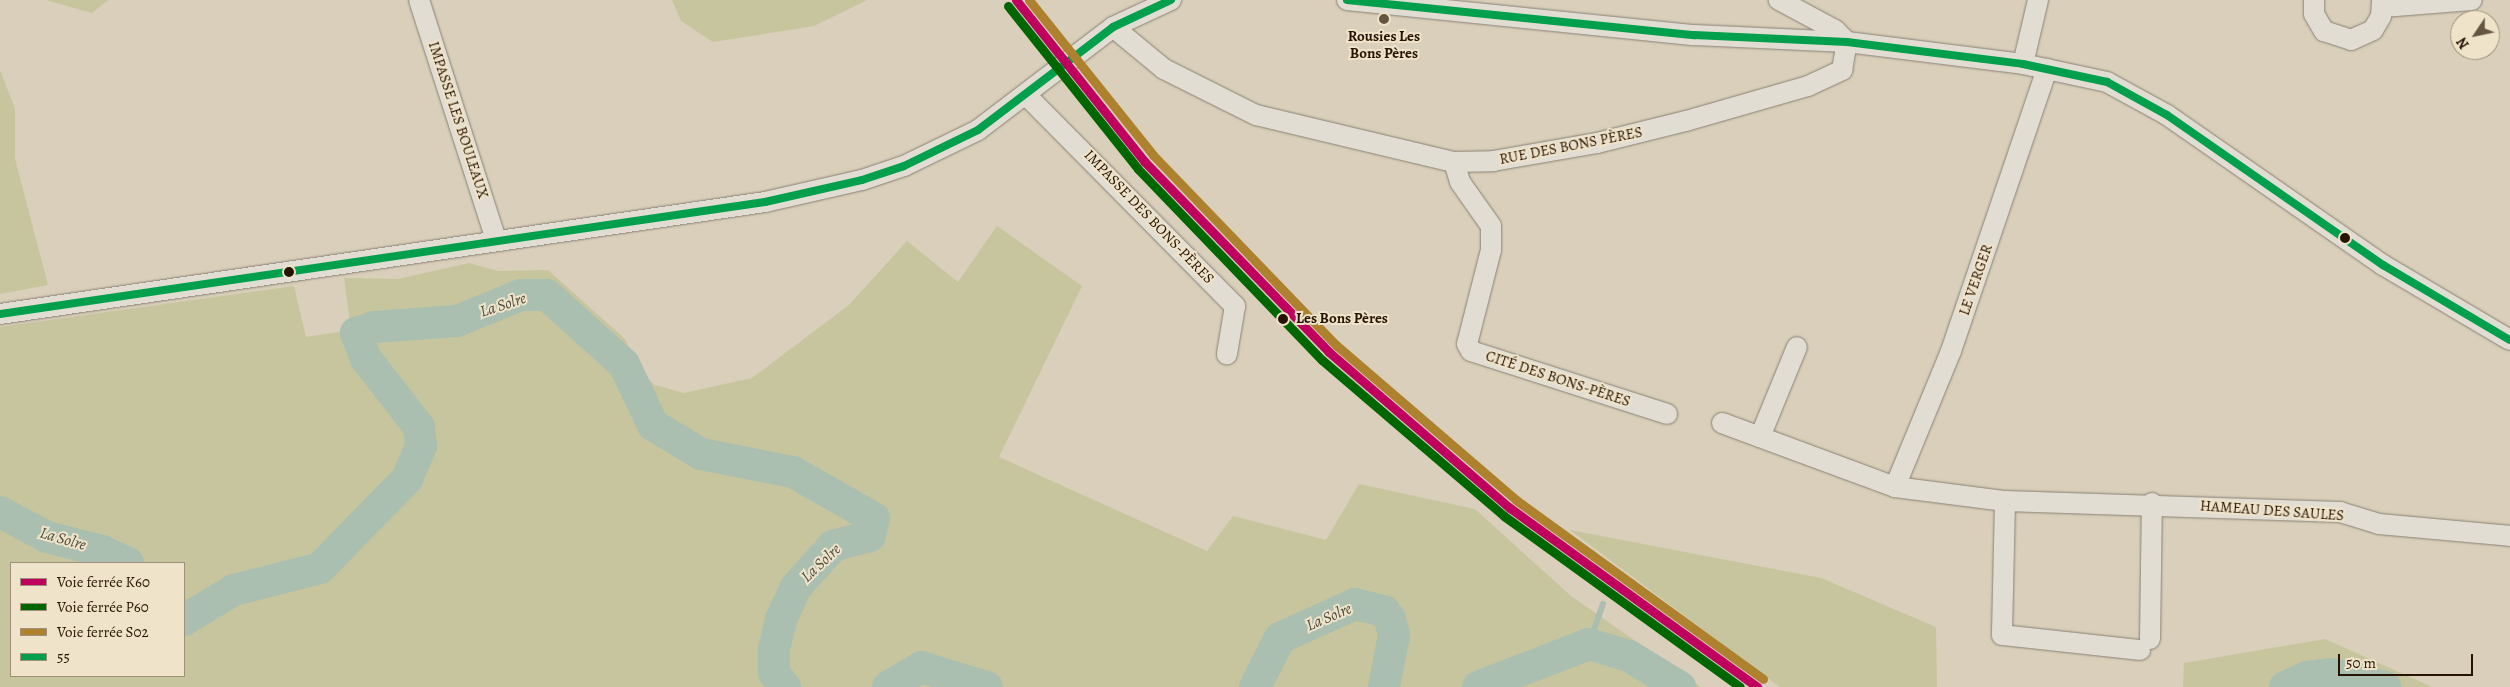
<!DOCTYPE html>
<html>
<head>
<meta charset="utf-8">
<style>
	body { margin:0 }
	#map { position:relative; width:2510px; height:687px; overflow:hidden; background:#d9cfba; font-family:Alegreya,serif }
	div>[style] { position:absolute }
	.green>* { inset:0; background:#c7c59e }
	.stream>* { height:5.5px; margin:-2.75px; padding:0 2.75px; transform-origin:2.75px; border-radius:2.75px; background:#aabfb0 }
	.river>* { height:32px; margin:-16px; padding:0 16px; transform-origin:16px; border-radius:16px; background:#aabfb0 }
	.roads { filter:drop-shadow(0 0 1px #898174) drop-shadow(0 0 1px #898174) }
	.minor>* { height:20px; margin:-10px; padding:0 10px; transform-origin:10px; border-radius:10px; background:#e2ddd2 }
	.bus-1>* { height:8px; margin:-4px; padding:0 4px; transform-origin:4px; border-radius:4px; background:#029f4d }
	.rail-1>* { height:9px; margin:-4.5px; padding:0 4.5px; transform-origin:4.5px; border-radius:4.5px; background:#bf005f }
	.rail-2>* { height:9px; margin:-4.5px; padding:0 4.5px; transform-origin:4.5px; border-radius:4.5px; background:#060 }
	.rail-3>* { height:9px; margin:-4.5px; padding:0 4.5px; transform-origin:4.5px; border-radius:4.5px; background:#ad812d }
	.dots>* { width:14px; height:14px; translate:-50% -50%; box-sizing:border-box; border:2px solid #efe3ca; border-radius:50% }
	span { translate:-50% -50%; white-space:nowrap; text-align:center; line-height:1.15; -webkit-text-stroke:4px #efe3ca; paint-order:stroke }
	.poi-label { font-size:15px; color:#261301; font-weight:700 }
	.street-label { font-size:15px; color:#261301 }
	.stop-label { font-size:15px; color:#261301; font-weight:700 }
	.left { translate:0 -50%; text-align:left }
	.water-label { font-size:16px; color:#4d4d3d; font-style:italic }
	.legend { position:absolute; left:10px; top:562px; width:175px; height:115px; box-sizing:border-box; background:#efe3ca; border:1px solid #9f907a; margin:0; padding:6px 9px; list-style:none; font-size:15px; color:#261301 }
	.legend li { display:flex; align-items:center; gap:10px; height:25px }
	.legend b { width:25px; border:1px solid #9f907a }
	.north { position:absolute; left:2450px; top:10px; width:50px; height:50px; box-sizing:border-box; background:#efe3ca; border:1px solid #9f907a; border-radius:50%; rotate:236deg; font-size:14px; font-weight:700; line-height:20px; text-align:center; color:#261301 }
	.north::after { content:''; display:block; margin:auto; width:18px; height:22px; background:#655542; clip-path:polygon(50% 0,100% 100%,50% 72%,0 100%) }
	.scale { position:absolute; left:2338px; top:654px; width:135px; height:22px; box-sizing:border-box; border:2px solid #261301; border-top:0; padding-left:6px; font-size:15px; line-height:18px; white-space:nowrap; color:#261301; -webkit-text-stroke:4px #efe3ca; paint-order:stroke }
</style>
</head>
<body>
<div id="map">
	<div class="green">
		<div style="clip-path:polygon(46px 0,108px 0,92px 13px)"></div>
		<div style="clip-path:polygon(672px 0,867px 0,814px 26px,713px 42px,681px 21px)"></div>
		<div style="clip-path:polygon(0 70px,15px 109px,15px 159px,48px 285px,0 294px)"></div>
		<div style="clip-path:polygon(evenodd,997px 226px,1082px 286px,999px 457px,1207px 551px,1233px 516px,1326px 540px,1359px 484px,1475px 509px,1571px 596px,1701px 687px,0 687px,0 327px,294px 286px,306px 337px,351px 330px,344px 278px,398px 279px,469px 263px,498px 271px,548px 270px,625px 339px,639px 371px,655px 385px,684px 393px,752px 378px,849px 305px,907px 241px,958px 282px,997px 226px,11px 563px,184px 563px,184px 676px,11px 676px,11px 563px)"></div>
		<div style="clip-path:polygon(1570px 530px,1821px 578px,1936px 627px,1937px 687px,1780px 687px)"></div>
		<div style="clip-path:polygon(2325px 639px,2432px 687px,2183px 687px,2184px 663px)"></div>
	</div>
	<div class="stream">
		<div style="left:1589px;top:644px;width:42px;rotate:-70.7deg"></div>
	</div>
	<div class="river">
		<div style="left:0;top:512px;width:53px;rotate:28deg"></div>
		<div style="left:47px;top:537px;width:57px;rotate:14.3deg"></div>
		<div style="left:102px;top:551px;width:29px;rotate:25deg"></div>
		<div style="left:184px;top:620px;width:58px;rotate:-31deg"></div>
		<div style="left:234px;top:590px;width:89px;rotate:-14.3deg"></div>
		<div style="left:320px;top:568px;width:124px;rotate:-45.7deg"></div>
		<div style="left:407px;top:479px;width:36px;rotate:-67deg"></div>
		<div style="left:421px;top:446px;width:19px;rotate:-96deg"></div>
		<div style="left:419px;top:427px;width:86px;rotate:-127.9deg"></div>
		<div style="left:366px;top:359px;width:28px;rotate:-111deg"></div>
		<div style="left:356px;top:333px;width:19px;rotate:-18deg"></div>
		<div style="left:374px;top:327px;width:83px;rotate:-4.1deg"></div>
		<div style="left:457px;top:321px;width:69px;rotate:-22.1deg"></div>
		<div style="left:521px;top:295px;width:26px"></div>
		<div style="left:547px;top:295px;width:103px;rotate:41.9deg"></div>
		<div style="left:624px;top:364px;width:68px;rotate:64.6deg"></div>
		<div style="left:653px;top:425px;width:56px;rotate:31.1deg"></div>
		<div style="left:701px;top:454px;width:94px;rotate:11.1deg"></div>
		<div style="left:793px;top:472px;width:93px;rotate:29.6deg"></div>
		<div style="left:874px;top:518px;width:18px;rotate:103deg"></div>
		<div style="left:870px;top:536px;width:38px;rotate:165deg"></div>
		<div style="left:833px;top:546px;width:55px;rotate:132.1deg"></div>
		<div style="left:796px;top:587px;width:35px;rotate:115deg"></div>
		<div style="left:781px;top:619px;width:31px;rotate:103deg"></div>
		<div style="left:774px;top:649px;width:24px;rotate:90deg"></div>
		<div style="left:774px;top:673px;width:18px;rotate:52deg"></div>
		<div style="left:888px;top:687px;width:39px;rotate:-31deg"></div>
		<div style="left:921px;top:667px;width:69px;rotate:16.9deg"></div>
		<div style="left:1255px;top:687px;width:55px;rotate:-63deg"></div>
		<div style="left:1280px;top:638px;width:82px;rotate:-24.4deg"></div>
		<div style="left:1355px;top:604px;width:30px;rotate:14deg"></div>
		<div style="left:1384px;top:611px;width:10px;rotate:53deg"></div>
		<div style="left:1390px;top:619px;width:16px;rotate:76deg"></div>
		<div style="left:1394px;top:635px;width:53px;rotate:100.9deg"></div>
		<div style="left:1478px;top:687px;width:119px;rotate:-21.2deg"></div>
		<div style="left:1589px;top:644px;width:42px;rotate:16.7deg"></div>
		<div style="left:1629px;top:656px;width:60px;rotate:31.3deg"></div>
		<div style="left:2285px;top:687px;width:24px;rotate:-24deg"></div>
		<div style="left:2307px;top:677px;width:25px;rotate:-7deg"></div>
		<div style="left:2332px;top:674px;width:55px;rotate:13.8deg"></div>
	</div>
	<div class="roads">
		<div class="minor">
			<div style="left:419px;top:0;width:252px;rotate:72.2deg"></div>
			<div style="left:1347px;top:0;width:349px;rotate:5.8deg"></div>
			<div style="left:1694px;top:35px;width:153px;rotate:2.6deg"></div>
			<div style="left:1847px;top:42px;width:177px;rotate:7.1deg"></div>
			<div style="left:2023px;top:64px;width:86px;rotate:12.1deg"></div>
			<div style="left:2107px;top:82px;width:68px;rotate:28.8deg"></div>
			<div style="left:2167px;top:115px;width:263px;rotate:34.8deg"></div>
			<div style="left:2383px;top:265px;width:147px;rotate:30.6deg"></div>
			<div style="left:2314px;top:0;width:14px;rotate:90deg"></div>
			<div style="left:2314px;top:14px;width:20px;rotate:60deg"></div>
			<div style="left:2324px;top:31px;width:28px;rotate:18deg"></div>
			<div style="left:2351px;top:40px;width:24px;rotate:-24deg"></div>
			<div style="left:2373px;top:30px;width:16px;rotate:-60deg"></div>
			<div style="left:2381px;top:16px;width:16px;rotate:-86deg"></div>
			<div style="left:2383px;top:7px;width:89px;rotate:-4.5deg"></div>
			<div style="left:1113px;top:27px;width:66px;rotate:39.5deg"></div>
			<div style="left:1164px;top:69px;width:103px;rotate:26.6deg"></div>
			<div style="left:1256px;top:115px;width:204px;rotate:13.4deg"></div>
			<div style="left:1454px;top:162px;width:39px;rotate:-1deg"></div>
			<div style="left:1493px;top:161px;width:106px;rotate:-9.8deg"></div>
			<div style="left:1597px;top:143px;width:92px;rotate:-13.9deg"></div>
			<div style="left:1686px;top:121px;width:127px;rotate:-16deg"></div>
			<div style="left:1808px;top:86px;width:38px;rotate:-25deg"></div>
			<div style="left:1842px;top:70px;width:28px;rotate:-80deg"></div>
			<div style="left:1847px;top:42px;width:17px;rotate:-135deg"></div>
			<div style="left:1835px;top:30px;width:64px;rotate:-151.8deg"></div>
			<div style="left:2023px;top:64px;width:66px;rotate:-76.8deg"></div>
			<div style="left:2047px;top:69px;width:298px;rotate:108.8deg"></div>
			<div style="left:1951px;top:351px;width:147px;rotate:112.4deg"></div>
			<div style="left:1895px;top:487px;width:111px;rotate:7.3deg"></div>
			<div style="left:2005px;top:501px;width:335px;rotate:1.9deg"></div>
			<div style="left:2340px;top:512px;width:41px;rotate:17.1deg"></div>
			<div style="left:2379px;top:524px;width:132px;rotate:5.2deg"></div>
			<div style="left:1027px;top:96px;width:296px;rotate:45.3deg"></div>
			<div style="left:1235px;top:306px;width:49px;rotate:99.5deg"></div>
			<div style="left:1454px;top:162px;width:21px;rotate:73deg"></div>
			<div style="left:1460px;top:182px;width:54px;rotate:54.8deg"></div>
			<div style="left:1491px;top:226px;width:24px;rotate:90deg"></div>
			<div style="left:1491px;top:250px;width:97px;rotate:104.3deg"></div>
			<div style="left:1467px;top:344px;width:8px;rotate:60deg"></div>
			<div style="left:1471px;top:351px;width:206px;rotate:17.8deg"></div>
			<div style="left:0;top:314px;width:773px;rotate:-8.33deg"></div>
			<div style="left:765px;top:202px;width:99px;rotate:-12.8deg"></div>
			<div style="left:862px;top:180px;width:44px;rotate:-18.4deg"></div>
			<div style="left:904px;top:166px;width:82px;rotate:-25.9deg"></div>
			<div style="left:978px;top:130px;width:170px;rotate:-37.3deg"></div>
			<div style="left:1113px;top:27px;width:64px;rotate:-25deg"></div>
			<div style="left:1722px;top:423px;width:184px;rotate:20.3deg"></div>
			<div style="left:1760px;top:437px;width:97px;rotate:-67.7deg"></div>
			<div style="left:2005px;top:501px;width:134px;rotate:91.3deg"></div>
			<div style="left:2002px;top:635px;width:139px;rotate:6.2deg"></div>
			<div style="left:2150px;top:639px;width:136px;rotate:-89.2deg"></div>
		</div>
	</div>
	<div class="bus-1">
		<div style="left:1347px;top:0;width:349px;rotate:5.8deg"></div>
		<div style="left:1694px;top:35px;width:153px;rotate:2.6deg"></div>
		<div style="left:1847px;top:42px;width:177px;rotate:7.1deg"></div>
		<div style="left:2023px;top:64px;width:86px;rotate:12.1deg"></div>
		<div style="left:2107px;top:82px;width:68px;rotate:28.8deg"></div>
		<div style="left:2167px;top:115px;width:263px;rotate:34.8deg"></div>
		<div style="left:2383px;top:265px;width:147px;rotate:30.6deg"></div>
		<div style="left:0;top:314px;width:773px;rotate:-8.33deg"></div>
		<div style="left:765px;top:202px;width:99px;rotate:-12.8deg"></div>
		<div style="left:862px;top:180px;width:44px;rotate:-18.4deg"></div>
		<div style="left:904px;top:166px;width:82px;rotate:-25.9deg"></div>
		<div style="left:978px;top:130px;width:170px;rotate:-37.3deg"></div>
		<div style="left:1113px;top:27px;width:64px;rotate:-25deg"></div>
	</div>
	<div class="rail-1">
		<div style="left:1016px;top:0;width:207px;rotate:51.5deg"></div>
		<div style="left:1145px;top:162px;width:264px;rotate:45.9deg"></div>
		<div style="left:1329px;top:352px;width:239px;rotate:40.8deg"></div>
		<div style="left:1510px;top:508px;width:305px;rotate:35.9deg"></div>
	</div>
	<div class="rail-2">
		<div style="left:1008px;top:6px;width:208px;rotate:51.4deg"></div>
		<div style="left:1138px;top:169px;width:265px;rotate:46.1deg"></div>
		<div style="left:1322px;top:360px;width:240px;rotate:40.6deg"></div>
		<div style="left:1504px;top:516px;width:291px;rotate:35.9deg"></div>
	</div>
	<div class="rail-3">
		<div style="left:1029px;top:0;width:198px;rotate:51.3deg"></div>
		<div style="left:1153px;top:155px;width:264px;rotate:46.1deg"></div>
		<div style="left:1336px;top:345px;width:238px;rotate:40.7deg"></div>
		<div style="left:1516px;top:500px;width:305px;rotate:35.9deg"></div>
	</div>
	<div class="dots">
		<div style="left:1384px;top:19px;background:#655542"></div>
		<div style="left:2345px;top:238px;background:#261301"></div>
		<div style="left:289px;top:272px;background:#261301"></div>
		<div style="left:1283px;top:319px;background:#261301"></div>
	</div>
	<div class="poi-label">
		<span style="left:1384px;top:45px">Rousies Les<br>Bons Pères</span>
	</div>
	<div class="street-label">
		<span style="left:458px;top:120px;rotate:72deg">IMPASSE LES BOULEAUX</span>
		<span style="left:1571px;top:146px;rotate:-11deg">RUE DES BONS PÈRES</span>
		<span style="left:1149px;top:217px;rotate:46deg">IMPASSE DES BONS-PÈRES</span>
		<span style="left:1976px;top:280px;rotate:-71deg">LE VERGER</span>
		<span style="left:1558px;top:379px;rotate:18deg">CITÉ DES BONS-PÈRES</span>
		<span style="left:2272px;top:511px;rotate:4deg">HAMEAU DES SAULES</span>
	</div>
	<div class="stop-label">
		<span class="left" style="left:1296px;top:319px">Les Bons Pères</span>
	</div>
	<div class="water-label">
		<span style="left:503px;top:305px;rotate:-18deg">La Solre</span>
		<span style="left:63px;top:539px;rotate:16deg">La Solre</span>
		<span style="left:821px;top:563px;rotate:-43deg">La Solre</span>
		<span style="left:1329px;top:617px;rotate:-23deg">La Solre</span>
	</div>
	<ul class="legend">
	<li><b style="height:6px;background:#bf005f"></b>Voie ferrée K60</li>
	<li><b style="height:6px;background:#060"></b>Voie ferrée P60</li>
	<li><b style="height:6px;background:#ad812d"></b>Voie ferrée S02</li>
	<li><b style="height:6px;background:#029f4d"></b>55</li>
	</ul>
	<div class="north">N</div>
	<div class="scale">50 m</div>
</div>
</body>
</html>
